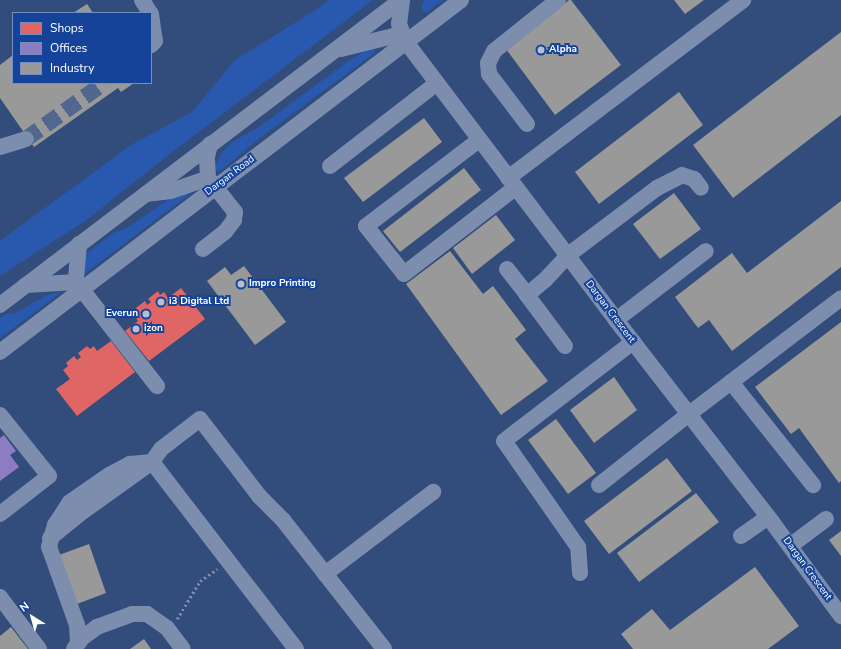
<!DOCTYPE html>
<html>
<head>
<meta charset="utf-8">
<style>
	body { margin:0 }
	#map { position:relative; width:841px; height:649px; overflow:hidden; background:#324c7b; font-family:"Nunito Sans",sans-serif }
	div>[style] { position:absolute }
	.green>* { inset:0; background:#2859af }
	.shops>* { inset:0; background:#e06666 }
	.offices>* { inset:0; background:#8e7cc3 }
	.industry>* { inset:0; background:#999 }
	.minor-tunnel>* { height:16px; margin-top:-8px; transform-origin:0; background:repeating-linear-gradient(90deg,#51678f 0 16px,transparent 0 24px) }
	.path>* { height:2.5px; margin-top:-1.25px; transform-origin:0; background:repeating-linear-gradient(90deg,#7d8dad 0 2px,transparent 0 5px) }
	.minor>* { height:16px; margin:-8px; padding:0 8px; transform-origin:8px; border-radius:8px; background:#7d8dad }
	.dots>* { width:11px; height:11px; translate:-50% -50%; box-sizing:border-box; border:2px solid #144399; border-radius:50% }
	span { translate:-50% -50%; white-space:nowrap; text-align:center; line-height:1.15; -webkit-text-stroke:4px #144399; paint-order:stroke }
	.poi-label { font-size:10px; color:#fff; font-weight:700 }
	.left { translate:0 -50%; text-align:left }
	.right { translate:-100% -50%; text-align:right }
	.street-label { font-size:10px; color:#fff }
	.legend { position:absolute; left:12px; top:12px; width:140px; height:72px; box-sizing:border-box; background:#144399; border:1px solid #728ec2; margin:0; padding:5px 7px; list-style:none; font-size:12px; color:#fff }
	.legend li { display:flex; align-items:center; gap:8px; height:20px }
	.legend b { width:20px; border:1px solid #728ec2 }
	.north { position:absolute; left:12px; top:597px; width:40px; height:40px; -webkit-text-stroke:3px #144399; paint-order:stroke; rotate:323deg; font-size:11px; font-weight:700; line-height:16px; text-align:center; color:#fff }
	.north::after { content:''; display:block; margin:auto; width:14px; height:18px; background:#fff; clip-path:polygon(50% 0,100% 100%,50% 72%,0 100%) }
</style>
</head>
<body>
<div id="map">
	<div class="green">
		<div style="clip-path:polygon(329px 0,373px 0,180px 146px,85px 221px,0 276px,0 241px,131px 145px,192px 112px,235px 60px,317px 9px)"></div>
		<div style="clip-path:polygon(424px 0,443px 0,426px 13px,421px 10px)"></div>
		<div style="clip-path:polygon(371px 47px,376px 52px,261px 137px,219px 172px,214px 168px,222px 152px,234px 141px,259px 127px,350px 60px)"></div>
		<div style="clip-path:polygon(195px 190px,83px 275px,84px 255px,116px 231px,124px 230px,179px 192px)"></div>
		<div style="clip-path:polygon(63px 291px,0 338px,0 318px,8px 313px,14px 314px,47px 295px)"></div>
	</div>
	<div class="shops">
		<div style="clip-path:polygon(181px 288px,205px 319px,149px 361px,125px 331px,138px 321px,135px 316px,139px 313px,136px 308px,145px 301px,147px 305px,151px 302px,148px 299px,158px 291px,160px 295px,164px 292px,168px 298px)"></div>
		<div style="clip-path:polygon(111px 341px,135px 372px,77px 416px,56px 389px,70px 379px,63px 370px,68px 366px,66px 363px,74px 356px,77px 360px,81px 357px,78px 353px,87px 346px,90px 349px,94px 346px,97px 351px)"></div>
	</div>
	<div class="offices">
		<div style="clip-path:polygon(4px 435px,16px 451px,10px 455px,19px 467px,0 481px,0 438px)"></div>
	</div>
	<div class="industry">
		<div style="clip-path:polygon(569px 0,571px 0,621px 65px,555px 115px,506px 49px)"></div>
		<div style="clip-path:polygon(674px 0,704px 0,685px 14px)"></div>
		<div style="clip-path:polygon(87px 4px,93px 13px,73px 13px)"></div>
		<div style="clip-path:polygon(841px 32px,841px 115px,733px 198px,693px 145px)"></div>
		<div style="clip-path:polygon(13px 55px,13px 83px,134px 83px,121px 92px,118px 88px,34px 147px,0 98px,0 65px)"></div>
		<div style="clip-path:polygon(679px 92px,703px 125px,599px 204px,575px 172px)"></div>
		<div style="clip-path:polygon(424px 118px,442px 142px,363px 202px,344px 178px)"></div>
		<div style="clip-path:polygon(464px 168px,481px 190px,400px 252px,383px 231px)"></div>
		<div style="clip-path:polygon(674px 193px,701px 229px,660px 259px,633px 224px)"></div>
		<div style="clip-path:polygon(841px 201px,841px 267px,732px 351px,709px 320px,698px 328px,675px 297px,732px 253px,747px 273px)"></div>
		<div style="clip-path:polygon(496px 215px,515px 240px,472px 274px,453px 248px)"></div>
		<div style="clip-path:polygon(450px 251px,483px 294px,493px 286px,526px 330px,515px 339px,548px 381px,501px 415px,406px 284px)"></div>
		<div style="clip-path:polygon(244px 266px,286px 322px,255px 345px,207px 281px,225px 267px,231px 275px)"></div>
		<div style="clip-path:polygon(841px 322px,841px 481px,839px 483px,799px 428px,791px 434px,755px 387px)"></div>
		<div style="clip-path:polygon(614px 377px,637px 410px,594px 443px,570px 410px)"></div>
		<div style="clip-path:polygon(556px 419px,596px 473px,568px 494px,528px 440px)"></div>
		<div style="clip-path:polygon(667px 458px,692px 491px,609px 554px,584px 521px)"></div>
		<div style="clip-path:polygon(696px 493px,719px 522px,639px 582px,617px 553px)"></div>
		<div style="clip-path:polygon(841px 531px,841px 556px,829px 540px)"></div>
		<div style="clip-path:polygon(89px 544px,106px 593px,77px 604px,59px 555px)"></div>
		<div style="clip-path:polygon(755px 567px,799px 626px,768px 649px,633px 649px,621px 634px,652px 609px,670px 630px)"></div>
		<div style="clip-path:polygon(11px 627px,28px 649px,0 649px,0 636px)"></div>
		<div style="clip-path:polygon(144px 639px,151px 649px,130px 649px)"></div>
	</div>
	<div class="minor-tunnel">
		<div style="left:26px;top:139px;width:96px;rotate:-35.7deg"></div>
	</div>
	<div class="path">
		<div style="left:177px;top:619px;width:44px;rotate:-58.8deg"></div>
		<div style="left:200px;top:581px;width:21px;rotate:-35deg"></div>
	</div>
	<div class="minor">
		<div style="left:142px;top:0;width:15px;rotate:58deg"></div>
		<div style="left:402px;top:0;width:24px;rotate:97deg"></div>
		<div style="left:399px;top:24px;width:19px;rotate:69deg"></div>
		<div style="left:406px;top:42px;width:348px;rotate:52.9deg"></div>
		<div style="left:616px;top:320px;width:255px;rotate:52.3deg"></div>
		<div style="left:772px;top:522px;width:117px;rotate:53.7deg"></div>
		<div style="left:151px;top:14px;width:27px;rotate:82deg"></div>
		<div style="left:155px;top:41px;width:6px;rotate:135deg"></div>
		<div style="left:341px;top:49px;width:62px;rotate:-14deg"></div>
		<div style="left:527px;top:124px;width:63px;rotate:-127.2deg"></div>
		<div style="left:489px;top:74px;width:11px;rotate:-95deg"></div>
		<div style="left:488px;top:63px;width:13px;rotate:-63deg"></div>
		<div style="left:494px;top:51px;width:82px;rotate:-38.6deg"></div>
		<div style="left:479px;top:140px;width:142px;rotate:142.7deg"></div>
		<div style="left:366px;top:226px;width:61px;rotate:51.6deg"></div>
		<div style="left:404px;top:274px;width:140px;rotate:-37.8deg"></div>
		<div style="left:0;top:147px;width:27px;rotate:-17deg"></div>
		<div style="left:330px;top:166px;width:135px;rotate:-37.8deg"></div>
		<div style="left:508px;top:178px;width:295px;rotate:-37.1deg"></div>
		<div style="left:146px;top:194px;width:25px;rotate:-7deg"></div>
		<div style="left:171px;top:191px;width:39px;rotate:-19deg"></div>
		<div style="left:79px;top:244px;width:38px;rotate:95deg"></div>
		<div style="left:76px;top:282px;width:132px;rotate:52.1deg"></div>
		<div style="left:203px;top:249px;width:28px;rotate:-38deg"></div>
		<div style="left:225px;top:232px;width:15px;rotate:-53deg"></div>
		<div style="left:234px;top:220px;width:8px;rotate:-83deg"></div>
		<div style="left:235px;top:212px;width:43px;rotate:-128.5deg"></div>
		<div style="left:208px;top:178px;width:21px;rotate:-93deg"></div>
		<div style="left:207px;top:157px;width:13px;rotate:-77deg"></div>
		<div style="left:507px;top:269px;width:33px;rotate:52deg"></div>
		<div style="left:26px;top:285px;width:50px;rotate:-3.4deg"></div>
		<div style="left:0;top:305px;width:504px;rotate:-37.26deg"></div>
		<div style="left:616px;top:320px;width:113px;rotate:-37.5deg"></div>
		<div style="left:565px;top:346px;width:64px;rotate:-126.7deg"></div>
		<div style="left:527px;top:295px;width:23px;rotate:-40deg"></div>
		<div style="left:545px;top:280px;width:33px;rotate:-47deg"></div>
		<div style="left:567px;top:256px;width:113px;rotate:-37.1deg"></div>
		<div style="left:657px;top:188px;width:28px;rotate:-27deg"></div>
		<div style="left:682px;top:175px;width:13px;rotate:18deg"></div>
		<div style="left:694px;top:179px;width:11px;rotate:52deg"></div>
		<div style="left:0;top:352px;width:580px;rotate:-37.36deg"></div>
		<div style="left:731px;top:382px;width:132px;rotate:51.5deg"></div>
		<div style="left:0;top:415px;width:78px;rotate:51.2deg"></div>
		<div style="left:49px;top:476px;width:62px;rotate:142.2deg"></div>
		<div style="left:152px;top:462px;width:236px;rotate:52.4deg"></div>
		<div style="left:599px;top:485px;width:115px;rotate:-38.3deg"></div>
		<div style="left:689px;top:414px;width:191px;rotate:-37.3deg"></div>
		<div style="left:741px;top:536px;width:33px;rotate:-35deg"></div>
		<div style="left:50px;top:538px;width:36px;rotate:-39deg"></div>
		<div style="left:78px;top:515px;width:91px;rotate:-35.6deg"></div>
		<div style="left:152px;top:462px;width:16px;rotate:-55deg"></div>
		<div style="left:161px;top:449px;width:49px;rotate:-37.6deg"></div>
		<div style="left:200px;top:419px;width:97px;rotate:52.5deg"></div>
		<div style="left:259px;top:496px;width:34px;rotate:45deg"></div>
		<div style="left:283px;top:520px;width:164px;rotate:51.9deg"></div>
		<div style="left:790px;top:546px;width:45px;rotate:-36.9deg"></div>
		<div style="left:580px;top:573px;width:26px;rotate:-94deg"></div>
		<div style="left:578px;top:547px;width:129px;rotate:-124.9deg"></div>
		<div style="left:504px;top:441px;width:163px;rotate:-37.5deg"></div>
		<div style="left:325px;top:574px;width:136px;rotate:-37.2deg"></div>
		<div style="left:0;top:597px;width:65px;rotate:53.1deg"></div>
		<div style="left:78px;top:643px;width:18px;rotate:-93deg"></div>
		<div style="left:77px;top:625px;width:83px;rotate:-109.7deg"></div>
		<div style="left:49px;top:547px;width:23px;rotate:-75deg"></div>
		<div style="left:55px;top:525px;width:27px;rotate:-57deg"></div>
		<div style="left:70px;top:502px;width:47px;rotate:-34.7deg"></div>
		<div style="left:109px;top:475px;width:24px;rotate:-28deg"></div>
		<div style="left:130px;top:464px;width:22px;rotate:-5deg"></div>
		<div style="left:74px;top:649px;width:14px;rotate:-54deg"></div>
		<div style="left:82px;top:638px;width:19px;rotate:-36deg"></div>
		<div style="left:97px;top:627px;width:37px;rotate:-20deg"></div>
		<div style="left:132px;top:614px;width:15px"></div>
		<div style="left:147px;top:614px;width:24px;rotate:35deg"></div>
		<div style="left:167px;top:628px;width:26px;rotate:53deg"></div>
	</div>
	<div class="dots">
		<div style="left:541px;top:50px;background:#b7c0d1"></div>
		<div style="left:241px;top:284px;background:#b7c0d1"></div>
		<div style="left:161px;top:302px;background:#b7c0d1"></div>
		<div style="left:146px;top:314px;background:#b7c0d1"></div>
		<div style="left:136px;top:329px;background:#b7c0d1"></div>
	</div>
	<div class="poi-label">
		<span class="left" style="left:549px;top:50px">Alpha</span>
		<span class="left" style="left:249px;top:284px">Impro Printing</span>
		<span class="left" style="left:169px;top:302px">i3 Digital Ltd</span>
		<span class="right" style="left:138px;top:314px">Everun</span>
		<span class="left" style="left:144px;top:329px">izon</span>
	</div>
	<div class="street-label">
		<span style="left:230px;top:176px;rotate:-37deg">Dargan Road</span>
		<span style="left:610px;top:312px;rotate:53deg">Dargan Crescent</span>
		<span style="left:807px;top:569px;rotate:54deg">Dargan Crescent</span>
	</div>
	<ul class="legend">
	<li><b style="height:11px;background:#e06666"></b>Shops</li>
	<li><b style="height:11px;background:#8e7cc3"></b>Offices</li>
	<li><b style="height:11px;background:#999"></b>Industry</li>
	</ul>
	<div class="north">N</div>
</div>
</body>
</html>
